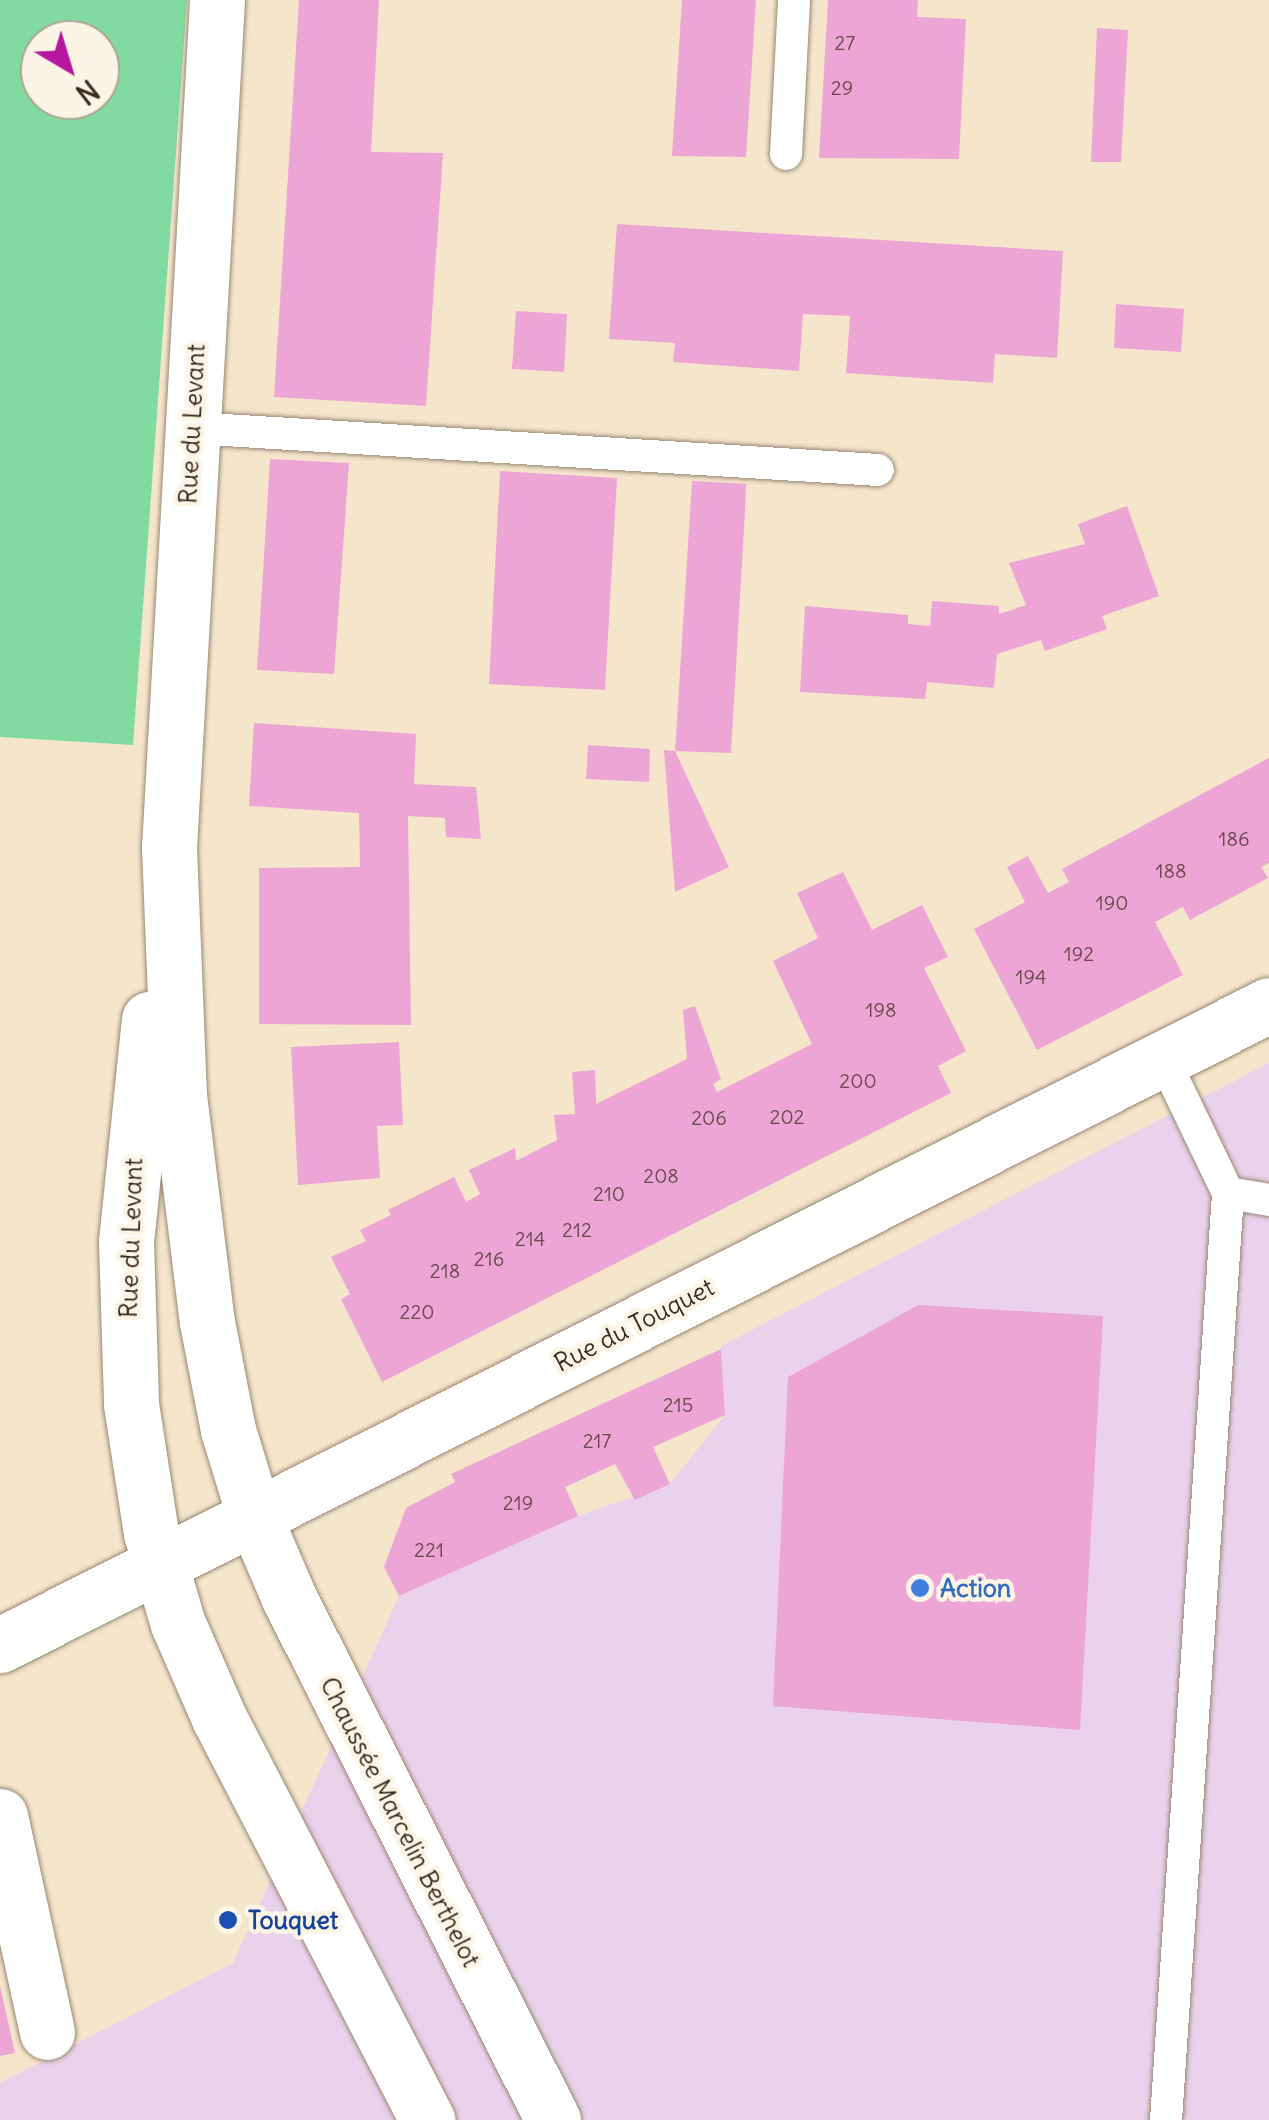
<!DOCTYPE html>
<html>
<head>
<meta charset="utf-8">
<style>
	body { margin:0 }
	#map { position:relative; width:1269px; height:2120px; overflow:hidden; background:#f5e5cb; font-family:Delius,sans-serif }
	div>[style] { position:absolute }
	.built>* { inset:0; background:#ead1ec }
	.green>* { inset:0; background:#81daa0 }
	.building>* { inset:0; background:#eda5d6 }
	.roads { filter:drop-shadow(0 0 2px #988874) drop-shadow(0 0 2px #988874) }
	.service>* { height:32px; margin:-16px; padding:0 16px; transform-origin:16px; border-radius:16px; background:#fff }
	.minor>* { height:55px; margin:-27.5px; padding:0 27.5px; transform-origin:27.5px; border-radius:27.5px; background:#fff }
	.tertiary>* { height:55px; margin:-27.5px; padding:0 27.5px; transform-origin:27.5px; border-radius:27.5px; background:#fff }
	.primary>* { height:55px; margin:-27.5px; padding:0 27.5px; transform-origin:27.5px; border-radius:27.5px; background:#fff }
	.dots>* { width:28px; height:28px; translate:-50% -50%; box-sizing:border-box; border:5px solid #fcf5e5; border-radius:50% }
	span { translate:-50% -50%; white-space:nowrap; text-align:center; line-height:1.15; -webkit-text-stroke:9px #fcf5e5; paint-order:stroke }
	.number-label { font-size:20px; color:#68494c }
	.number-label span { -webkit-text-stroke-width:0 }
	.street-label { font-size:25px; color:#3b2a1e }
	.shop-label { font-size:25px; color:#366cbe; font-weight:700 }
	.left { translate:0 -50%; text-align:left }
	.transit-label { font-size:25px; color:#164399; font-weight:700 }
	.north { position:absolute; left:20px; top:20px; width:100px; height:100px; box-sizing:border-box; background:#fcf5e5; border:2px solid #afa495; border-radius:50%; rotate:142deg; font-size:28px; font-weight:700; line-height:40px; text-align:center; color:#3b2a1e }
	.north::after { content:''; display:block; margin:auto; width:35px; height:45px; background:#b5179e; clip-path:polygon(50% 0,100% 100%,50% 72%,0 100%) }
</style>
</head>
<body>
<div id="map">
	<div class="built">
		<div style="clip-path:polygon(1269px 1063px,1269px 2120px,0 2120px,0 2083px,233px 1963px,399px 1596px,578px 1516px,670px 1484px,725px 1415px,721px 1346px)"></div>
	</div>
	<div class="green">
		<div style="clip-path:polygon(evenodd,0 0,187px 0,133px 745px,0 737px,0 0,40px 40px,100px 40px,100px 100px,40px 100px,40px 40px)"></div>
	</div>
	<div class="building">
		<div style="clip-path:polygon(299px 0,379px 0,371px 152px,443px 153px,426px 406px,274px 397px)"></div>
		<div style="clip-path:polygon(682px 0,756px 0,746px 157px,672px 156px)"></div>
		<div style="clip-path:polygon(828px 0,918px 0,917px 17px,966px 19px,959px 159px,819px 158px)"></div>
		<div style="clip-path:polygon(1097px 28px,1128px 30px,1121px 162px,1091px 162px)"></div>
		<div style="clip-path:polygon(617px 224px,1063px 251px,1057px 358px,995px 354px,993px 383px,846px 373px,850px 316px,803px 314px,799px 371px,673px 362px,675px 343px,609px 339px)"></div>
		<div style="clip-path:polygon(1116px 304px,1184px 309px,1181px 352px,1114px 348px)"></div>
		<div style="clip-path:polygon(516px 311px,567px 314px,564px 372px,512px 369px)"></div>
		<div style="clip-path:polygon(270px 459px,349px 463px,334px 674px,257px 670px)"></div>
		<div style="clip-path:polygon(500px 471px,617px 478px,605px 690px,489px 684px)"></div>
		<div style="clip-path:polygon(692px 481px,746px 484px,745px 511px,731px 753px,675px 751px,729px 867px,675px 892px,664px 750px,675px 751px)"></div>
		<div style="clip-path:polygon(1127px 506px,1159px 596px,1102px 616px,1107px 629px,1045px 651px,1041px 640px,997px 654px,994px 688px,927px 682px,925px 699px,800px 692px,805px 606px,908px 615px,908px 624px,930px 626px,932px 601px,999px 606px,999px 614px,1026px 605px,1009px 563px,1085px 544px,1078px 524px)"></div>
		<div style="clip-path:polygon(254px 723px,416px 734px,414px 784px,476px 787px,481px 839px,446px 837px,445px 818px,408px 816px,411px 1025px,259px 1024px,259px 868px,360px 867px,359px 813px,249px 806px)"></div>
		<div style="clip-path:polygon(588px 745px,650px 749px,649px 782px,586px 779px)"></div>
		<div style="clip-path:polygon(1269px 758px,1269px 863px,1261px 867px,1268px 878px,1190px 920px,1183px 907px,1155px 922px,1183px 975px,1037px 1050px,974px 929px,1025px 902px,1007px 867px,1028px 856px,1048px 893px,1069px 882px,1062px 869px)"></div>
		<div style="clip-path:polygon(843px 872px,872px 930px,922px 905px,948px 957px,924px 968px,966px 1051px,938px 1066px,951px 1093px,382px 1382px,341px 1299px,350px 1294px,331px 1257px,366px 1241px,360px 1230px,391px 1215px,388px 1210px,454px 1177px,466px 1202px,480px 1194px,469px 1170px,515px 1148px,516px 1161px,557px 1140px,554px 1115px,575px 1114px,572px 1072px,595px 1070px,596px 1104px,687px 1059px,683px 1010px,695px 1006px,721px 1079px,713px 1084px,717px 1092px,812px 1044px,773px 961px,818px 938px,797px 893px)"></div>
		<div style="clip-path:polygon(399px 1042px,403px 1125px,377px 1126px,380px 1178px,298px 1185px,291px 1047px)"></div>
		<div style="clip-path:polygon(918px 1305px,1103px 1316px,1080px 1730px,773px 1706px,788px 1377px)"></div>
		<div style="clip-path:polygon(721px 1349px,725px 1415px,653px 1447px,670px 1484px,635px 1500px,615px 1464px,565px 1487px,578px 1516px,399px 1596px,384px 1567px,406px 1508px,455px 1482px,451px 1474px)"></div>
		<div style="clip-path:polygon(0 1986px,15px 2053px,0 2056px)"></div>
	</div>
	<div class="roads">
		<div class="service">
			<div style="left:786px;top:154px;width:154px;rotate:-87deg"></div>
			<div style="left:192px;top:428px;width:687px;rotate:3.5deg"></div>
			<div style="left:1163px;top:1058px;width:150px;rotate:64.3deg"></div>
			<div style="left:1228px;top:1193px;width:42px;rotate:9.7deg"></div>
			<div style="left:1166px;top:2120px;width:929px;rotate:-86.17deg"></div>
		</div>
		<div class="minor">
			<div style="left:0;top:1816px;width:221px;rotate:77.7deg"></div>
		</div>
		<div class="tertiary">
			<div style="left:0;top:1645px;width:1421px;rotate:-26.76deg"></div>
		</div>
		<div class="primary">
			<div style="left:217px;top:0;width:848px;rotate:93.24deg"></div>
			<div style="left:169px;top:847px;width:248px;rotate:87.7deg"></div>
			<div style="left:179px;top:1095px;width:229px;rotate:83deg"></div>
			<div style="left:207px;top:1322px;width:110px;rotate:79deg"></div>
			<div style="left:228px;top:1430px;width:95px;rotate:72.9deg"></div>
			<div style="left:256px;top:1521px;width:84px;rotate:66.8deg"></div>
			<div style="left:289px;top:1598px;width:585px;rotate:63.17deg"></div>
			<div style="left:149px;top:1019px;width:224px;rotate:95.9deg"></div>
			<div style="left:126px;top:1242px;width:162px;rotate:88.2deg"></div>
			<div style="left:131px;top:1404px;width:131px;rotate:81.2deg"></div>
			<div style="left:151px;top:1533px;width:95px;rotate:73.5deg"></div>
			<div style="left:178px;top:1624px;width:103px;rotate:66.4deg"></div>
			<div style="left:219px;top:1718px;width:453px;rotate:62.6deg"></div>
		</div>
	</div>
	<div class="dots">
		<div style="left:920px;top:1588px;background:#3f7fe0"></div>
		<div style="left:228px;top:1920px;background:#1a4fb4"></div>
	</div>
	<div class="number-label">
		<span style="left:845px;top:42px">27</span>
		<span style="left:842px;top:87px">29</span>
		<span style="left:1234px;top:838px">186</span>
		<span style="left:1171px;top:870px">188</span>
		<span style="left:1112px;top:902px">190</span>
		<span style="left:1079px;top:953px">192</span>
		<span style="left:1031px;top:976px">194</span>
		<span style="left:881px;top:1009px">198</span>
		<span style="left:858px;top:1080px">200</span>
		<span style="left:787px;top:1116px">202</span>
		<span style="left:709px;top:1117px">206</span>
		<span style="left:661px;top:1175px">208</span>
		<span style="left:609px;top:1193px">210</span>
		<span style="left:577px;top:1229px">212</span>
		<span style="left:530px;top:1238px">214</span>
		<span style="left:489px;top:1258px">216</span>
		<span style="left:445px;top:1270px">218</span>
		<span style="left:417px;top:1311px">220</span>
		<span style="left:678px;top:1404px">215</span>
		<span style="left:597px;top:1440px">217</span>
		<span style="left:518px;top:1502px">219</span>
		<span style="left:429px;top:1549px">221</span>
	</div>
	<div class="street-label">
		<span style="left:192px;top:424px;rotate:-87deg">Rue du Levant</span>
		<span style="left:131px;top:1238px;rotate:-88deg">Rue du Levant</span>
		<span style="left:634px;top:1325px;rotate:-27deg">Rue du Touquet</span>
		<span style="left:400px;top:1822px;rotate:63deg">Chaussée Marcelin Berthelot</span>
	</div>
	<div class="shop-label">
		<span class="left" style="left:940px;top:1588px">Action</span>
	</div>
	<div class="transit-label">
		<span class="left" style="left:248px;top:1920px">Touquet</span>
	</div>
	<div class="north">N</div>
</div>
</body>
</html>
